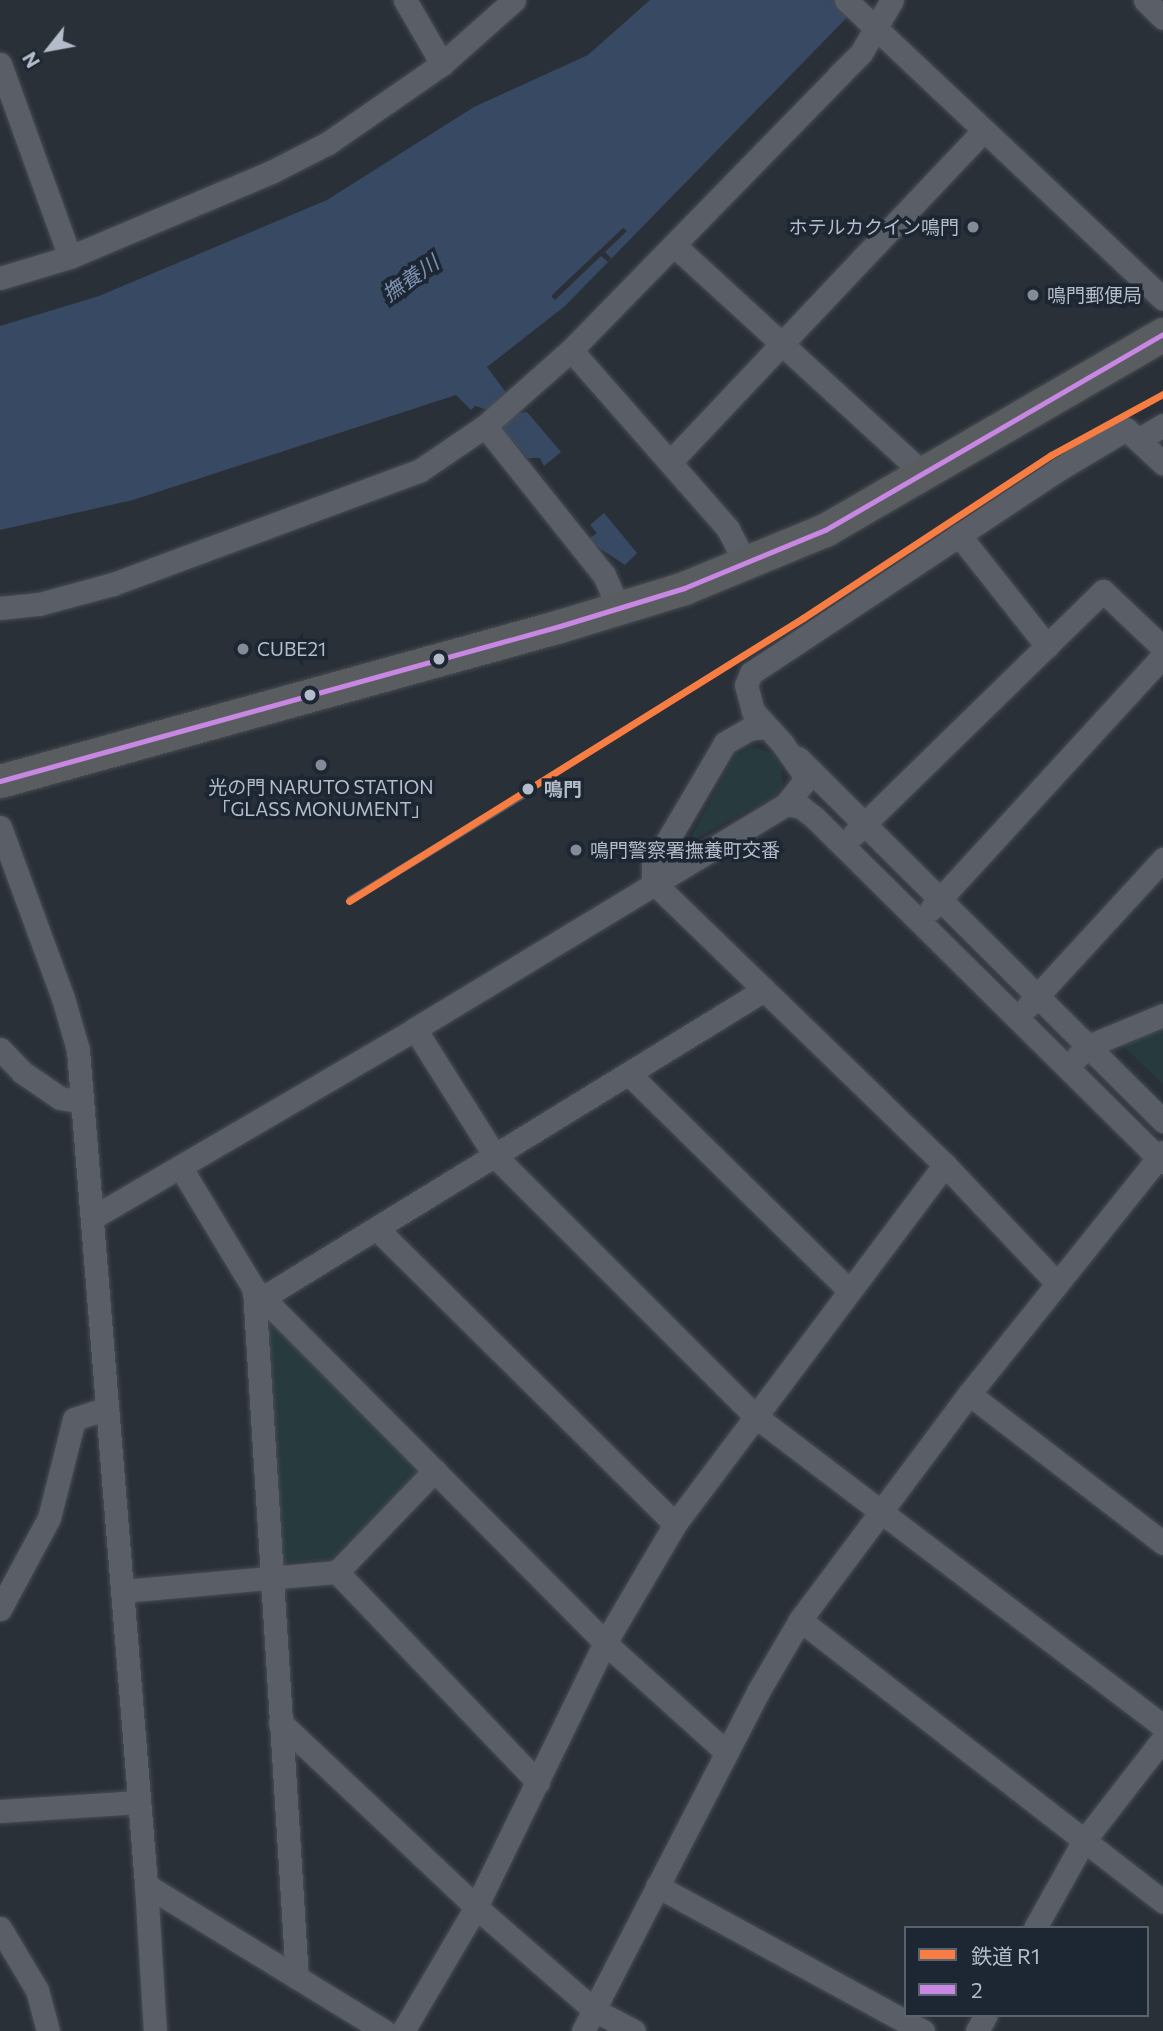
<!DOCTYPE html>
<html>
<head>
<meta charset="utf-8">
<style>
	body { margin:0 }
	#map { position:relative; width:1163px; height:2031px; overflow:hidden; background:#2a3038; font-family:Commissioner,"Noto Sans JP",sans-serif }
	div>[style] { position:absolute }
	.green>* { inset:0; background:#273a3e }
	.water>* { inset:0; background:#384963 }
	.pier>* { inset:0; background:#2a3038 }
	.roads { filter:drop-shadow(0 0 2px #484c53) drop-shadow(0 0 2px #484c53) }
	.minor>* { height:23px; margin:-11.5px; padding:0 11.5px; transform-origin:11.5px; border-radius:11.5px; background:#5a5e66 }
	.highway>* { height:33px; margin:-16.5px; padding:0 16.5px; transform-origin:16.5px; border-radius:16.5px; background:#5a5d60 }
	.rail>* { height:8px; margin-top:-4px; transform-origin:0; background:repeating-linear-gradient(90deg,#1d2633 0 16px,#595d64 0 32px); box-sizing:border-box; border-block:2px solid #595d64 }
	.bus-1>* { height:5px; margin:-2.5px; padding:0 2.5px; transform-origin:2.5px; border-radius:2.5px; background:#c787e3 }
	.rail-1>* { height:7px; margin:-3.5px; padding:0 3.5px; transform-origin:3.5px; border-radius:3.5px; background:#f77d43 }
	.dots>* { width:19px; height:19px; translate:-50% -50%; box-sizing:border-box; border:4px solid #1d2633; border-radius:50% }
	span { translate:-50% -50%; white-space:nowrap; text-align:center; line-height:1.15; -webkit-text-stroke:7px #1d2633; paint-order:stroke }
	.poi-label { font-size:19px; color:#b4bcc9 }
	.right { translate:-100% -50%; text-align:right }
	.left { translate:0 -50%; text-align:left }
	.stop-label { font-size:19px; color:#b4bcc9; font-weight:700 }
	.water-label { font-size:21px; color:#7c92b1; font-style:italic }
	.legend { position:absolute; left:904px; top:1926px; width:245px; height:91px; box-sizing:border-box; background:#1d2633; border:2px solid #59626f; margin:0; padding:9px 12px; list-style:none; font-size:21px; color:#b4bcc9 }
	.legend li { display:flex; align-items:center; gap:14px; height:35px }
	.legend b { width:35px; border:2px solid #59626f }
	.north { position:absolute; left:14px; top:14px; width:70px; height:70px; -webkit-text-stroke:5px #1d2633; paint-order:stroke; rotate:239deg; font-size:19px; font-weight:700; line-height:28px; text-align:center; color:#b4bcc9 }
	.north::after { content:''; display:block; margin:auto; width:24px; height:32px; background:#b4bcc9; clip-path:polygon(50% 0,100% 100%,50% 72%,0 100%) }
</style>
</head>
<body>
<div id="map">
	<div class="green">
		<div style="clip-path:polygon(752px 747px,771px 752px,781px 765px,783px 785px,774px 797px,688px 843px,734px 756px)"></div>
		<div style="clip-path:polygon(1163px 1029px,1163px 1084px,1122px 1045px)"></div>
		<div style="clip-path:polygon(281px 1322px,419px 1472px,332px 1559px,281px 1563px,265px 1327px)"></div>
	</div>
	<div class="water">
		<div style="clip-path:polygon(650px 0,864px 0,565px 306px,487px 367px,521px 413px,527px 412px,561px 452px,544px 466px,540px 458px,527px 458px,485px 409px,475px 406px,471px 410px,456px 395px,133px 500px,0 530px,0 326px,99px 296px,327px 200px,474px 107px,588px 55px)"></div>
		<div style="clip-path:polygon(604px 513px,637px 553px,625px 565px,587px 540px,597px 533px,590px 525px)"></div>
	</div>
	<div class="pier">
		<div style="clip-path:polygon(623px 228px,627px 231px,605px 252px,611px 258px,608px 262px,601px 256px,555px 300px,551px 296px)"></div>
	</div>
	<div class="roads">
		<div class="minor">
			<div style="left:405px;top:0;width:74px;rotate:60deg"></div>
			<div style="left:846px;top:0;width:436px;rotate:43.3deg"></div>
			<div style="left:1145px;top:0;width:25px;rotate:45deg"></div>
			<div style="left:0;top:64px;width:205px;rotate:70.1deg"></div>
			<div style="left:675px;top:246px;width:339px;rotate:42.5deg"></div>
			<div style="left:0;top:278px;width:73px;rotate:-16.7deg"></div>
			<div style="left:70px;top:257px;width:218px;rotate:-22.9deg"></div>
			<div style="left:271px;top:172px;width:64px;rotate:-27deg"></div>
			<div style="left:328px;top:143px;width:139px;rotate:-34.7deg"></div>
			<div style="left:442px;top:64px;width:96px;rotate:-41.6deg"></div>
			<div style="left:571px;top:350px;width:238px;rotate:48.7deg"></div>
			<div style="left:728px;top:529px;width:38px;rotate:63deg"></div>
			<div style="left:485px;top:426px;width:191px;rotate:51.4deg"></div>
			<div style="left:604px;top:575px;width:36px;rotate:66deg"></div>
			<div style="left:1138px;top:440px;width:34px;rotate:43deg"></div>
			<div style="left:671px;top:461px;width:454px;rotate:-46.6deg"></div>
			<div style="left:959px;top:535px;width:142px;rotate:51.6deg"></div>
			<div style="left:0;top:608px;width:39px;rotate:-6deg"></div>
			<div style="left:39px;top:604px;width:77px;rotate:-15.1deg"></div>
			<div style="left:113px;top:584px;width:326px;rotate:-20.3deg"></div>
			<div style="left:419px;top:471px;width:80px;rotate:-34.3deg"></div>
			<div style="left:485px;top:426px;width:115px;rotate:-41.5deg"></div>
			<div style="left:571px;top:350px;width:384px;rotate:-45.7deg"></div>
			<div style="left:839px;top:75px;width:31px;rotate:-45deg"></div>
			<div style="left:861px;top:53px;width:61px;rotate:-59.7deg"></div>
			<div style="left:765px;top:727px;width:16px;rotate:173deg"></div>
			<div style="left:749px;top:729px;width:28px;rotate:150deg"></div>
			<div style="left:725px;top:743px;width:142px;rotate:120.5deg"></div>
			<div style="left:653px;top:865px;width:17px;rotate:90deg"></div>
			<div style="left:653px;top:882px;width:407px;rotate:44.1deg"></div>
			<div style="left:945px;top:1165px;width:163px;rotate:46.5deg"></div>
			<div style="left:798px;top:758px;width:515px;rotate:44.84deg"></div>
			<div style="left:786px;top:804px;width:15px;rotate:11deg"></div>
			<div style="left:801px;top:807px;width:16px;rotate:38deg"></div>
			<div style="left:814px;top:817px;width:491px;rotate:44.7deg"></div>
			<div style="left:0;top:827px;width:182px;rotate:69.8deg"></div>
			<div style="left:63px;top:998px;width:54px;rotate:73.9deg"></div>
			<div style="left:78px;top:1050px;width:838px;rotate:85.34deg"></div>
			<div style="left:146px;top:1885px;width:146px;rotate:86.5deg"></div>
			<div style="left:854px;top:834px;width:348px;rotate:-44.3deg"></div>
			<div style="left:1103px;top:591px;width:83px;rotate:43.5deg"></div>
			<div style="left:931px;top:909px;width:343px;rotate:-47.5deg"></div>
			<div style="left:1028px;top:1006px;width:200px;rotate:-47.4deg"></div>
			<div style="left:415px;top:1029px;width:150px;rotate:57.8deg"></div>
			<div style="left:495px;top:1156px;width:368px;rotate:45deg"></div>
			<div style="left:755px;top:1416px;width:512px;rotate:37.23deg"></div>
			<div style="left:0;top:1049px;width:32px;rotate:46deg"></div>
			<div style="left:22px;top:1072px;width:46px;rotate:34.4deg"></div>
			<div style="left:60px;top:1098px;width:22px;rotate:10deg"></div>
			<div style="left:1078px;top:1056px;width:14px;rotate:-45deg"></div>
			<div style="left:1088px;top:1046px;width:81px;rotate:-22.5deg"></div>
			<div style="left:629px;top:1074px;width:308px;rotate:44.5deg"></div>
			<div style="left:181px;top:1168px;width:141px;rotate:58.9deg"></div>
			<div style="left:254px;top:1289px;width:499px;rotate:45.2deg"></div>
			<div style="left:605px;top:1643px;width:163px;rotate:42deg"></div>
			<div style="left:92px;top:1218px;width:374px;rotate:-30.3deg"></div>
			<div style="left:415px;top:1029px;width:434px;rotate:-31.2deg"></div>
			<div style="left:786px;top:804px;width:27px;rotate:-51deg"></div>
			<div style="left:803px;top:783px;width:10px;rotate:-90deg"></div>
			<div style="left:803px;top:773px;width:35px;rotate:-125deg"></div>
			<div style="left:783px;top:744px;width:45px;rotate:-132.3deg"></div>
			<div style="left:753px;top:711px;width:27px;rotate:-105deg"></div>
			<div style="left:746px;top:685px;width:13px;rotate:-67deg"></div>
			<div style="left:751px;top:673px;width:369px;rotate:-33.5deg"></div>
			<div style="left:1059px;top:469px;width:78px;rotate:-30.8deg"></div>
			<div style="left:1126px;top:429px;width:16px;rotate:43deg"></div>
			<div style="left:1138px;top:440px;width:29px;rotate:-31deg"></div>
			<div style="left:377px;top:1229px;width:419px;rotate:44.7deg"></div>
			<div style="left:254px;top:1289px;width:690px;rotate:86.43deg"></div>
			<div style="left:264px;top:1297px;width:587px;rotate:-31.55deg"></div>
			<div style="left:969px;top:1394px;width:245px;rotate:37.5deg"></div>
			<div style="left:337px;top:1572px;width:291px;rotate:46.3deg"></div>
			<div style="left:123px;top:1591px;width:215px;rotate:-5.1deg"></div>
			<div style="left:337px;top:1572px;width:141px;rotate:-46.1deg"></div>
			<div style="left:0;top:1609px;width:103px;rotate:-61.7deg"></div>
			<div style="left:49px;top:1518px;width:102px;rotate:-75.8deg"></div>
			<div style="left:74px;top:1419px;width:35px;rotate:-18deg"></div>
			<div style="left:800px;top:1620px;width:460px;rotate:37.8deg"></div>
			<div style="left:280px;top:1722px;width:270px;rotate:43.3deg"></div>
			<div style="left:476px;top:1907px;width:157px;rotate:41.1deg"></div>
			<div style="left:594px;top:2010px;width:45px;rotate:27.7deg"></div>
			<div style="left:0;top:1811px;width:139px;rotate:-3.7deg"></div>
			<div style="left:146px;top:1885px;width:279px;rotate:31.5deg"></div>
			<div style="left:657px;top:1886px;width:303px;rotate:28.6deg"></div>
			<div style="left:0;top:1928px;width:72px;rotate:59.2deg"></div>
			<div style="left:37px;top:1990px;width:42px;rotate:75deg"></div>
			<div style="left:1035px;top:1928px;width:98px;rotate:-60.8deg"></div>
			<div style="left:1083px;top:1842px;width:130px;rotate:-52.2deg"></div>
			<div style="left:403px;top:2031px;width:144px;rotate:-59.5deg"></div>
			<div style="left:476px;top:1907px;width:294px;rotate:-64deg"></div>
			<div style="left:605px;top:1643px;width:138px;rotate:-59.5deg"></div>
			<div style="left:675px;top:1524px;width:449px;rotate:-53.1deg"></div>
			<div style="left:583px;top:2031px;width:384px;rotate:-62.7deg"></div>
			<div style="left:759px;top:1690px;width:81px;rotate:-59.6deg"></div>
			<div style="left:800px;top:1620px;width:282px;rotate:-53.2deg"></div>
			<div style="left:969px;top:1394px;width:310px;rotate:-51.3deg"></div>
			<div style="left:977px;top:2031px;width:18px;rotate:-61deg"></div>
		</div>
		<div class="highway">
			<div style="left:0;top:781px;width:581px;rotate:-15.47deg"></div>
			<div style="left:560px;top:626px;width:130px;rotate:-17deg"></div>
			<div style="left:684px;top:588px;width:152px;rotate:-22.4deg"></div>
			<div style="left:825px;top:530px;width:391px;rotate:-30.1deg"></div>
		</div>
	</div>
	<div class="rail">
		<div style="left:349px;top:901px;width:211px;rotate:-31.4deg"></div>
	</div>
	<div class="bus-1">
		<div style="left:0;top:781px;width:581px;rotate:-15.47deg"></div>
		<div style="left:560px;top:626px;width:130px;rotate:-17deg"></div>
		<div style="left:684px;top:588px;width:152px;rotate:-22.4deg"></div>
		<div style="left:825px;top:530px;width:391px;rotate:-30.1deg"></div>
	</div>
	<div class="rail-1">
		<div style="left:349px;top:901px;width:535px;rotate:-31.94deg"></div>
		<div style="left:803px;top:618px;width:297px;rotate:-33.3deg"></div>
		<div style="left:1051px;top:455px;width:128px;rotate:-28.6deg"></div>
	</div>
	<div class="dots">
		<div style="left:973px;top:227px;background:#848b96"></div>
		<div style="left:1033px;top:295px;background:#848b96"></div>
		<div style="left:243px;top:649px;background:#848b96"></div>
		<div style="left:439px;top:659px;background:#b4bcc9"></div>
		<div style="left:310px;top:695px;background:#b4bcc9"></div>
		<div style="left:321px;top:765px;background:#848b96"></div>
		<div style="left:528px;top:789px;background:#b4bcc9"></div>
		<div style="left:576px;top:850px;background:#848b96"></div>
	</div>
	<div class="poi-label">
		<span class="right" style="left:959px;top:227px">ホテルカクイン鳴門</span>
		<span class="left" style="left:1047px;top:295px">鳴門郵便局</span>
		<span class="left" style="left:257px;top:649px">CUBE21</span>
		<span style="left:321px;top:798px">光の門 NARUTO STATION<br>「GLASS MONUMENT」</span>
		<span class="left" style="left:590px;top:850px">鳴門警察署撫養町交番</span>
	</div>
	<div class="stop-label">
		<span class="left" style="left:544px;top:789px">鳴門</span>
	</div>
	<div class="water-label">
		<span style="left:410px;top:278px;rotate:-35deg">撫養川</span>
	</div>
	<ul class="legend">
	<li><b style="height:9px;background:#f77d43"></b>鉄道 R1</li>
	<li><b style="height:9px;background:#c787e3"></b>2</li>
	</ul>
	<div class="north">N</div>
</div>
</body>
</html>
